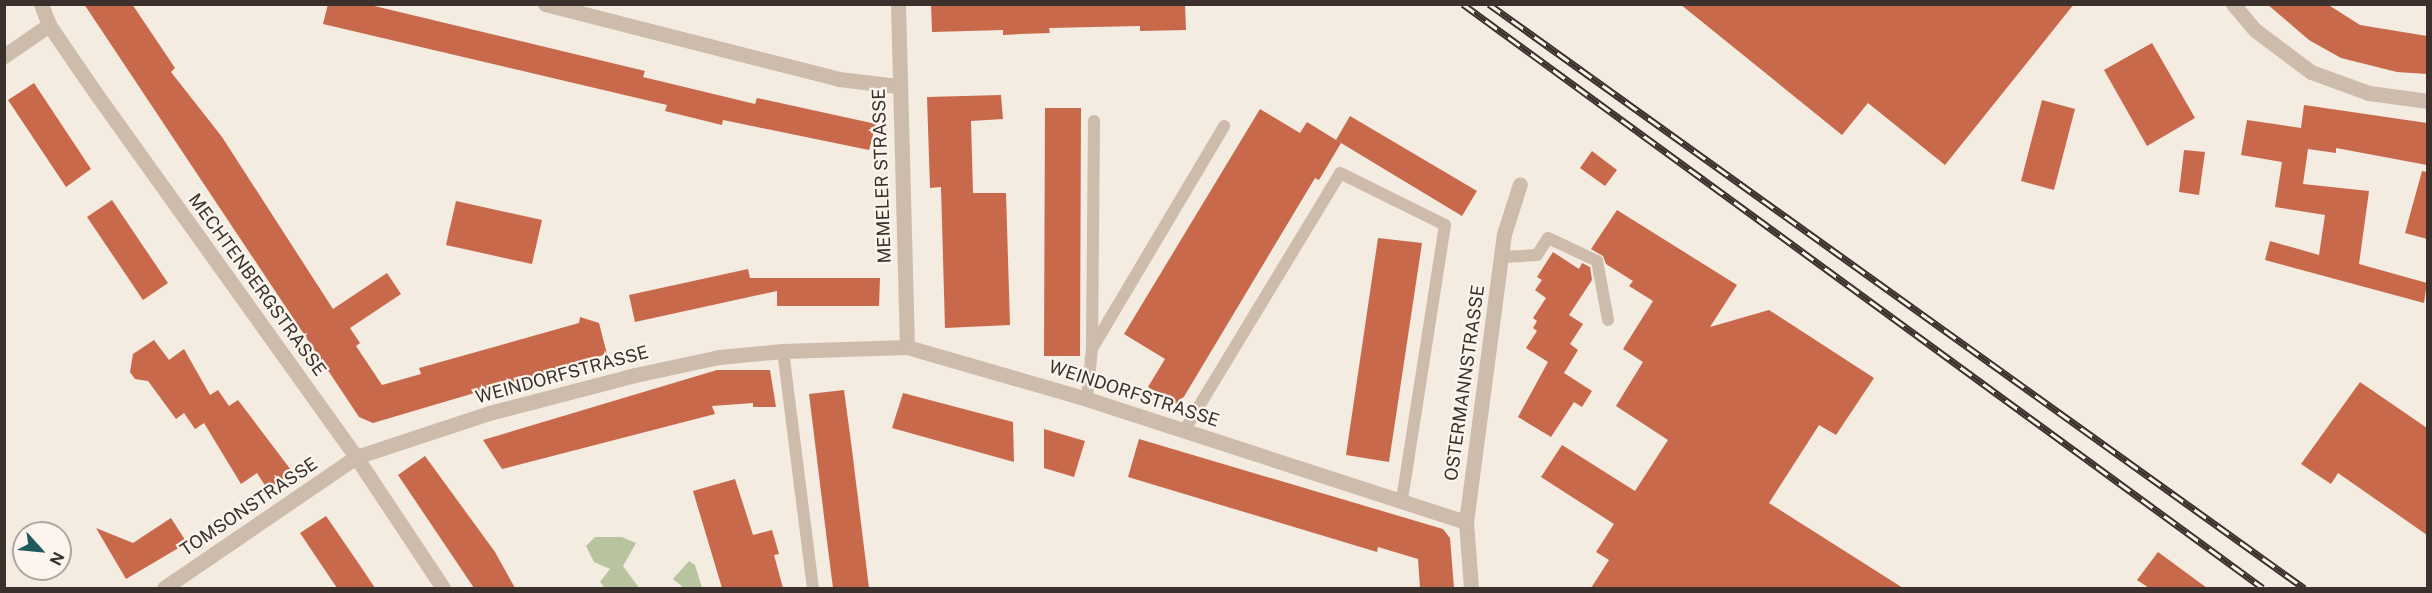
<!DOCTYPE html>
<html>
<head>
<meta charset="utf-8">
<style>
	body { margin:0 }
	#map { position:relative; width:2432px; height:593px; overflow:hidden; background:#f4ebe1; font-family:"Public Sans",sans-serif }
	div>[style] { position:absolute }
	.green>* { inset:0; background:#b8c4a0 }
	.building>* { inset:0; background:#c8694b }
	.service>* { height:12px; margin:-6px; padding:0 6px; transform-origin:6px; border-radius:6px; background:#cdbbac }
	.minor>* { height:15px; margin:-7.5px; padding:0 7.5px; transform-origin:7.5px; border-radius:7.5px; background:#cdbbac }
	.rail>* { height:7px; margin-top:-3.5px; transform-origin:0; background:repeating-linear-gradient(90deg,#fbf5ee 0 14px,#3b302b 0 28px); box-sizing:border-box; border-block:2px solid #3b302b }
	span { translate:-50% -50%; white-space:nowrap; text-align:center; line-height:1.15; -webkit-text-stroke:4.5px #fbf5ee; paint-order:stroke }
	.street-label { font-size:18px; color:#3b302b }
	.frame { position:absolute; inset:0; border:6px solid #3b302b; pointer-events:none }
	.north { position:absolute; left:12px; top:521px; width:60px; height:60px; box-sizing:border-box; background:#fbf5ee; border:2px solid #aea6a0; border-radius:50%; rotate:117deg; font-size:16px; font-weight:700; line-height:24px; text-align:center; color:#3b302b }
	.north::after { content:''; display:block; margin:auto; width:21px; height:27px; background:#1f5a5e; clip-path:polygon(50% 0,100% 100%,50% 72%,0 100%) }
</style>
</head>
<body>
<div id="map">
	<div class="green">
		<div style="clip-path:polygon(595px 537px,622px 537px,636px 543px,623px 566px,639px 588px,605px 588px,600px 582px,610px 569px,594px 562px,586px 546px)"></div>
		<div style="clip-path:polygon(689px 561px,695px 565px,702px 588px,684px 588px,673px 579px)"></div>
	</div>
	<div class="building">
		<div style="clip-path:polygon(84px 4px,132px 4px,175px 68px,171px 72px,222px 137px,333px 309px,387px 273px,401px 294px,350px 328px,360px 343px,356px 346px,382px 385px,421px 374px,419px 368px,579px 323px,580px 317px,599px 323px,607px 354px,373px 423px,359px 417px)"></div>
		<div style="clip-path:polygon(328px 4px,366px 4px,645px 71px,643px 77px,755px 104px,757px 98px,876px 124px,869px 150px,723px 120px,722px 125px,665px 111px,667px 105px,323px 24px)"></div>
		<div style="clip-path:polygon(931px 4px,1185px 4px,1186px 30px,1140px 31px,1140px 26px,1049px 28px,1050px 33px,1021px 34px,1003px 35px,1003px 30px,932px 32px)"></div>
		<div style="clip-path:polygon(1680px 4px,2074px 4px,1945px 165px,1868px 103px,1842px 135px)"></div>
		<div style="clip-path:polygon(2267px 4px,2327px 4px,2360px 25px,2427px 36px,2427px 74px,2397px 72px,2341px 58px,2309px 40px)"></div>
		<div style="clip-path:polygon(2152px 43px,2195px 118px,2147px 146px,2104px 70px)"></div>
		<div style="clip-path:polygon(34px 83px,91px 169px,66px 187px,8px 100px)"></div>
		<div style="clip-path:polygon(1001px 95px,1003px 119px,971px 121px,973px 193px,1006px 193px,1010px 325px,945px 328px,941px 187px,930px 188px,927px 97px)"></div>
		<div style="clip-path:polygon(2042px 100px,2075px 109px,2054px 190px,2021px 181px)"></div>
		<div style="clip-path:polygon(2304px 105px,2427px 123px,2427px 165px,2336px 148px,2336px 153px,2308px 149px,2303px 184px,2369px 191px,2359px 264px,2427px 283px,2424px 303px,2265px 260px,2270px 241px,2319px 255px,2325px 215px,2275px 207px,2282px 162px,2241px 155px,2247px 120px,2301px 128px)"></div>
		<div style="clip-path:polygon(1045px 108px,1081px 108px,1080px 356px,1044px 356px)"></div>
		<div style="clip-path:polygon(1260px 109px,1300px 133px,1307px 122px,1341px 143px,1319px 180px,1315px 178px,1179px 405px,1148px 387px,1165px 359px,1124px 334px)"></div>
		<div style="clip-path:polygon(1350px 116px,1477px 191px,1462px 216px,1336px 140px)"></div>
		<div style="clip-path:polygon(2184px 150px,2205px 152px,2199px 195px,2179px 192px)"></div>
		<div style="clip-path:polygon(1592px 151px,1617px 170px,1605px 186px,1580px 168px)"></div>
		<div style="clip-path:polygon(2422px 171px,2427px 172px,2427px 239px,2405px 233px)"></div>
		<div style="clip-path:polygon(112px 200px,168px 283px,143px 300px,87px 217px)"></div>
		<div style="clip-path:polygon(456px 201px,542px 220px,532px 264px,446px 245px)"></div>
		<div style="clip-path:polygon(1617px 210px,1737px 285px,1710px 327px,1769px 310px,1874px 378px,1836px 435px,1819px 425px,1769px 503px,1903px 588px,1591px 588px,1609px 560px,1596px 552px,1614px 524px,1541px 477px,1562px 445px,1635px 491px,1668px 440px,1616px 406px,1643px 362px,1623px 349px,1653px 301px,1629px 286px,1633px 281px,1606px 264px,1603px 256px,1591px 249px)"></div>
		<div style="clip-path:polygon(1378px 238px,1422px 243px,1389px 462px,1346px 455px)"></div>
		<div style="clip-path:polygon(1553px 252px,1579px 269px,1582px 263px,1590px 267px,1592px 280px,1569px 315px,1583px 324px,1570px 344px,1578px 350px,1564px 373px,1592px 391px,1582px 407px,1574px 402px,1551px 437px,1518px 417px,1548px 362px,1526px 348px,1537px 331px,1533px 328px,1537px 321px,1533px 318px,1546px 298px,1535px 290px,1542px 280px,1537px 277px)"></div>
		<div style="clip-path:polygon(748px 269px,750px 278px,880px 278px,879px 306px,777px 306px,777px 291px,635px 322px,629px 295px)"></div>
		<div style="clip-path:polygon(154px 340px,169px 360px,184px 349px,210px 395px,218px 390px,229px 406px,238px 400px,291px 470px,281px 482px,266px 487px,257px 473px,241px 484px,204px 423px,195px 429px,184px 413px,176px 419px,148px 381px,135px 379px,130px 372px,133px 354px)"></div>
		<div style="clip-path:polygon(717px 370px,770px 370px,776px 407px,753px 407px,753px 403px,712px 406px,715px 414px,502px 469px,483px 440px)"></div>
		<div style="clip-path:polygon(2360px 382px,2427px 428px,2427px 535px,2338px 473px,2331px 484px,2301px 464px)"></div>
		<div style="clip-path:polygon(844px 390px,852px 450px,869px 588px,833px 588px,828px 549px,809px 394px)"></div>
		<div style="clip-path:polygon(903px 393px,1013px 422px,1014px 462px,892px 428px)"></div>
		<div style="clip-path:polygon(1044px 429px,1085px 441px,1074px 477px,1044px 468px)"></div>
		<div style="clip-path:polygon(1139px 439px,1443px 529px,1450px 538px,1454px 588px,1420px 588px,1418px 559px,1378px 547px,1377px 552px,1128px 477px)"></div>
		<div style="clip-path:polygon(425px 456px,495px 552px,515px 588px,474px 588px,398px 475px)"></div>
		<div style="clip-path:polygon(735px 479px,753px 535px,772px 530px,779px 554px,774px 555px,783px 588px,722px 588px,693px 491px)"></div>
		<div style="clip-path:polygon(326px 516px,361px 567px,375px 588px,337px 588px,300px 533px)"></div>
		<div style="clip-path:polygon(171px 518px,187px 543px,126px 579px,96px 528px,133px 543px)"></div>
		<div style="clip-path:polygon(2158px 552px,2207px 588px,2149px 588px,2137px 580px)"></div>
	</div>
	<div class="service">
		<div style="left:1501px;top:257px;width:36px;rotate:-3deg"></div>
		<div style="left:1537px;top:255px;width:20px;rotate:-57deg"></div>
		<div style="left:1548px;top:238px;width:54px;rotate:25.1deg"></div>
		<div style="left:1597px;top:261px;width:60px;rotate:79.4deg"></div>
		<div style="left:1093px;top:347px;width:257px;rotate:-59.3deg"></div>
		<div style="left:783px;top:351px;width:239px;rotate:82.8deg"></div>
		<div style="left:1087px;top:399px;width:51px;rotate:-84.4deg"></div>
		<div style="left:1092px;top:348px;width:227px;rotate:-89.5deg"></div>
		<div style="left:1184px;top:431px;width:301px;rotate:-58.8deg"></div>
		<div style="left:1340px;top:173px;width:117px;rotate:26.3deg"></div>
		<div style="left:1445px;top:225px;width:277px;rotate:98.9deg"></div>
	</div>
	<div class="minor">
		<div style="left:41px;top:4px;width:22px;rotate:69deg"></div>
		<div style="left:49px;top:25px;width:85px;rotate:55.6deg"></div>
		<div style="left:97px;top:95px;width:445px;rotate:54.4deg"></div>
		<div style="left:356px;top:457px;width:157px;rotate:56.4deg"></div>
		<div style="left:545px;top:4px;width:303px;rotate:14.3deg"></div>
		<div style="left:839px;top:79px;width:59px;rotate:6.8deg"></div>
		<div style="left:898px;top:4px;width:343px;rotate:88.5deg"></div>
		<div style="left:2233px;top:4px;width:34px;rotate:50deg"></div>
		<div style="left:2255px;top:30px;width:70px;rotate:36.9deg"></div>
		<div style="left:2311px;top:72px;width:62px;rotate:19.9deg"></div>
		<div style="left:2369px;top:93px;width:60px;rotate:7.7deg"></div>
		<div style="left:4px;top:56px;width:55px;rotate:-34.6deg"></div>
		<div style="left:164px;top:588px;width:232px;rotate:-34.3deg"></div>
		<div style="left:356px;top:457px;width:140px;rotate:-18.3deg"></div>
		<div style="left:489px;top:413px;width:151px;rotate:-14.6deg"></div>
		<div style="left:635px;top:375px;width:86px;rotate:-12.1deg"></div>
		<div style="left:719px;top:357px;width:64px;rotate:-5.4deg"></div>
		<div style="left:783px;top:351px;width:124px;rotate:-1.8deg"></div>
		<div style="left:907px;top:347px;width:187px;rotate:16.1deg"></div>
		<div style="left:1087px;top:399px;width:398px;rotate:18deg"></div>
		<div style="left:1471px;top:588px;width:66px;rotate:-94.3deg"></div>
		<div style="left:1466px;top:522px;width:290px;rotate:-82.5deg"></div>
		<div style="left:1504px;top:234px;width:52px;rotate:-72.3deg"></div>
	</div>
	<div class="rail">
		<div style="left:1463px;top:4px;width:990px;rotate:36.13deg"></div>
		<div style="left:1489px;top:4px;width:1003px;rotate:35.62deg"></div>
	</div>
	<div class="street-label">
		<span style="left:882px;top:176px;rotate:-92deg">MEMELER STRASSE</span>
		<span style="left:257px;top:285px;rotate:54deg">MECHTENBERGSTRASSE</span>
		<span style="left:562px;top:375px;rotate:-15deg">WEINDORFSTRASSE</span>
		<span style="left:1465px;top:383px;rotate:-82deg">OSTERMANNSTRASSE</span>
		<span style="left:1134px;top:394px;rotate:18deg">WEINDORFSTRASSE</span>
		<span style="left:249px;top:507px;rotate:-34deg">TOMSONSTRASSE</span>
	</div>
	<div class="frame"></div>
	<div class="north">N</div>
</div>
</body>
</html>
